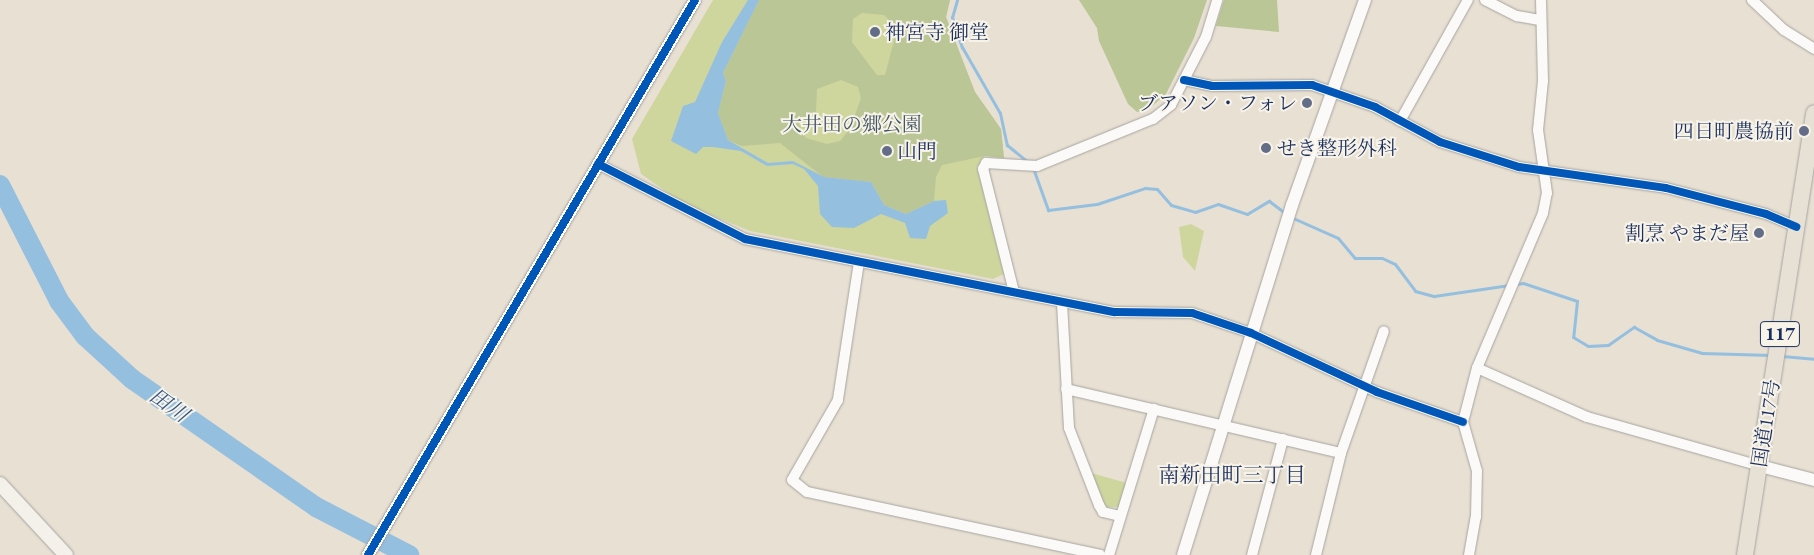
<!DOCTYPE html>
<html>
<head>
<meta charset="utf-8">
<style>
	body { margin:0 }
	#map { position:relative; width:1814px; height:555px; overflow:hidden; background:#e8e0d2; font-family:"EB Garamond","Noto Serif JP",serif }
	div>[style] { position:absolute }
	.green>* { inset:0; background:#cfd69d }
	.forest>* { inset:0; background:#bac696 }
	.water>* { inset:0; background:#95bfdf }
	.stream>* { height:3px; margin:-1.5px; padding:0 1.5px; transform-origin:1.5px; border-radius:1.5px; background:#95bfdf }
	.river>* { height:20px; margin:-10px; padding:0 10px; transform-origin:10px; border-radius:10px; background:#95bfdf }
	.roads { filter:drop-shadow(0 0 1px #a5a4a2) drop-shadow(0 0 1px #a5a4a2) }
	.minor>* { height:10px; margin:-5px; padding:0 5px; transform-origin:5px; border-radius:5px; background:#fcfaf8 }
	.tertiary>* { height:12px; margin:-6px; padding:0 6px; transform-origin:6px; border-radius:6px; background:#fcfaf8 }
	.secondary>* { height:14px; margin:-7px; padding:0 7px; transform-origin:7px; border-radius:7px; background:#f4f0ea }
	.trunk>* { height:16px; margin:-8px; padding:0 8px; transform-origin:8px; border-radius:8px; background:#e7e1d5 }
	.cycleway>* { height:8px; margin:-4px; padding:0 4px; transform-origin:4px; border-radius:4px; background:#0057b8 }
	.dots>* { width:14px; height:14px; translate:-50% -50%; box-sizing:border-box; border:2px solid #f7f3e8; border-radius:50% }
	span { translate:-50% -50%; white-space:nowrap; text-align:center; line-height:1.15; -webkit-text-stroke:4px #f7f3e8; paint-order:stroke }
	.shield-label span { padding:1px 4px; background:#f7f3e8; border:1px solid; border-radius:4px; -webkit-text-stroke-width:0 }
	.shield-label { font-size:19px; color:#1b2f5e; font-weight:700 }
	.poi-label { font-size:20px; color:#1b2f5e }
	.left { translate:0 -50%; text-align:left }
	.right { translate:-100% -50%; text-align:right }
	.park-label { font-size:20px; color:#435763 }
	.street-label { font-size:20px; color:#1b2f5e }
	.water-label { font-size:21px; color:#355686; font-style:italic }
	.neighbourhood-label { font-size:21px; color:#1b2f5e }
</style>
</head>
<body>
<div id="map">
	<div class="green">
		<div style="clip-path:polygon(713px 0,950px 0,946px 17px,959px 52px,975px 92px,1001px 129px,1004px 158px,985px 156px,977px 167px,1004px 274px,993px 279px,750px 231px,684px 204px,641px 174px,632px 139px)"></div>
		<div style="clip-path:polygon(1191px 224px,1204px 231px,1195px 271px,1183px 257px,1179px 227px)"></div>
		<div style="clip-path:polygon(1091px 473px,1127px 483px,1119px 507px,1105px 507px)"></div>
	</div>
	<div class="forest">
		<div style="clip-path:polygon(evenodd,759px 0,950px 0,946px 17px,975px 92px,1001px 129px,1004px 158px,985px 156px,942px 165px,936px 177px,934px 201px,906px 214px,884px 205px,871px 182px,823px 177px,780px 143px,741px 146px,728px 140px,718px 113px,726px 81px,723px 73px,759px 0,862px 13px,884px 15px,890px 21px,894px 41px,885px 75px,877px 75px,852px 42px,853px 19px,862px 13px,759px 0,841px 80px,858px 87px,861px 98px,850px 129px,840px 141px,827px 144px,806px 138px,798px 123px,816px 113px,817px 89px,841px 80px)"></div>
		<div style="clip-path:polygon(1079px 0,1207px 0,1194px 38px,1166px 94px,1149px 109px,1137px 112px,1128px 104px,1099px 41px,1097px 28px)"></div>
		<div style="clip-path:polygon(1224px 0,1277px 0,1279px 32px,1216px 26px)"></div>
	</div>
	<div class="water">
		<div style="clip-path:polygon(748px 0,759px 0,723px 73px,726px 81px,718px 113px,728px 140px,768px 163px,793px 161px,824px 177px,871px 182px,884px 205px,906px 214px,934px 201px,946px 200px,948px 213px,930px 226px,926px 239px,910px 238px,905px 223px,881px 214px,854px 228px,832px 227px,820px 214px,818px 186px,804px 169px,793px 164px,767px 166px,741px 151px,713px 147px,703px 147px,696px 154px,671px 141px,683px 106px,695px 102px,722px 42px)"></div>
	</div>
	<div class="stream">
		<div style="left:957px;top:0;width:18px;rotate:106deg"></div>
		<div style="left:952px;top:17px;width:32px;rotate:72deg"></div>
		<div style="left:962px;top:47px;width:76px;rotate:60.1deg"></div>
		<div style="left:1000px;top:113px;width:33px;rotate:78deg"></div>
		<div style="left:1007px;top:145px;width:28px;rotate:39deg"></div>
		<div style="left:1033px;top:168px;width:45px;rotate:70.3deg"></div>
		<div style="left:1048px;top:210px;width:49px;rotate:-7deg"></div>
		<div style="left:1097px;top:204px;width:51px;rotate:-18.4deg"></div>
		<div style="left:1145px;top:188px;width:12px;rotate:5deg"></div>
		<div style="left:1157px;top:189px;width:21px;rotate:49deg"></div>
		<div style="left:1171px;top:205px;width:25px;rotate:16deg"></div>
		<div style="left:1195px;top:212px;width:24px;rotate:-19deg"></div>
		<div style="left:1218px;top:204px;width:31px;rotate:19deg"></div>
		<div style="left:1247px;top:214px;width:26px;rotate:-31deg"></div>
		<div style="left:1269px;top:201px;width:20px;rotate:37deg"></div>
		<div style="left:1293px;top:218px;width:49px;rotate:24deg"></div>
		<div style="left:1338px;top:238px;width:26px;rotate:50deg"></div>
		<div style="left:1355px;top:258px;width:27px"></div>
		<div style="left:1382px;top:258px;width:14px;rotate:25deg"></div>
		<div style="left:1395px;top:264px;width:34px;rotate:53deg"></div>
		<div style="left:1415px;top:291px;width:20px;rotate:15deg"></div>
		<div style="left:1434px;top:296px;width:90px;rotate:-8.3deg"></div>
		<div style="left:1523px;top:283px;width:57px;rotate:18.4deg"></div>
		<div style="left:1577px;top:301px;width:36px;rotate:96deg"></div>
		<div style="left:1573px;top:337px;width:17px;rotate:31deg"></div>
		<div style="left:1588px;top:346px;width:20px;rotate:-3deg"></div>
		<div style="left:1608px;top:345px;width:32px;rotate:-35deg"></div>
		<div style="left:1634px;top:327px;width:26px;rotate:29deg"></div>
		<div style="left:1657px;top:340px;width:47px;rotate:16.1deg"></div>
		<div style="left:1702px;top:353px;width:69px;rotate:1.7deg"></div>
		<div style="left:1782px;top:356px;width:32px;rotate:5deg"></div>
	</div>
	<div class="river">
		<div style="left:0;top:185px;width:130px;rotate:63deg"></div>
		<div style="left:59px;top:301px;width:44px;rotate:53.4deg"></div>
		<div style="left:85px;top:336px;width:64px;rotate:42.5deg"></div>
		<div style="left:132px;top:379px;width:224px;rotate:34.8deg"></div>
		<div style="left:316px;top:507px;width:105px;rotate:27.3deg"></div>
	</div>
	<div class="roads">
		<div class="minor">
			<div style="left:1485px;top:0;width:36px;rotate:27deg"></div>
			<div style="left:1517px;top:16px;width:23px;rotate:10deg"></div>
			<div style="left:1752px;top:0;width:44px;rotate:43.2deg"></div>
			<div style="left:1784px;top:30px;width:36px;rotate:32deg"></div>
			<div style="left:1184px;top:80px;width:29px;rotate:12deg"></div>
			<div style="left:1212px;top:86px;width:100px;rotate:-0.6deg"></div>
			<div style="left:1312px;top:85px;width:67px;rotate:19.2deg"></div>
			<div style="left:1375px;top:107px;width:74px;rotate:28.3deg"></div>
			<div style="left:1440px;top:142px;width:83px;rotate:17.6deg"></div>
			<div style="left:1519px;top:167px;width:148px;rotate:8.1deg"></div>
			<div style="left:1666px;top:188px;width:103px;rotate:14.6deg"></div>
			<div style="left:1766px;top:214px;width:33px;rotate:23deg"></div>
			<div style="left:1400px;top:121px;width:139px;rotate:-60.7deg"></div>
			<div style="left:598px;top:164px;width:165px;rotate:27deg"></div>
			<div style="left:745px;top:239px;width:377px;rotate:11.2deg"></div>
			<div style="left:1115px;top:312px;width:77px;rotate:0.7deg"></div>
			<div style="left:1192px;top:313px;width:62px;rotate:18.7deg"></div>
			<div style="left:1251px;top:333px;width:139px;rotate:25.1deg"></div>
			<div style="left:1377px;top:392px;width:91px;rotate:19.2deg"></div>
			<div style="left:859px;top:262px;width:140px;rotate:98.7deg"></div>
			<div style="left:838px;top:400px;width:92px;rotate:119.9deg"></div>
			<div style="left:792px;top:480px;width:19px;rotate:39deg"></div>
			<div style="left:807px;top:492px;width:300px;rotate:12.1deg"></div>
			<div style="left:1014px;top:292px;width:127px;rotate:-104.1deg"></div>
			<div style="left:983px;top:169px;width:7px;rotate:-63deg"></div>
			<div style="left:986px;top:163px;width:51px;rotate:3.4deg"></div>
			<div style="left:1037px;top:166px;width:125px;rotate:-22.1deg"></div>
			<div style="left:1153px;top:119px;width:23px;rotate:-38deg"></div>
			<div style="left:1171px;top:105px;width:76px;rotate:-62.8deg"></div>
			<div style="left:1206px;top:37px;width:39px;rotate:-73deg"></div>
			<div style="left:1062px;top:303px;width:125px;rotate:86.8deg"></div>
			<div style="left:1069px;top:428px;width:83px;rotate:68.7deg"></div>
			<div style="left:1099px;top:505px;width:8px;rotate:60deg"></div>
			<div style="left:1103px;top:512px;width:18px;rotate:13deg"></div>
			<div style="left:1477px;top:368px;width:120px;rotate:24deg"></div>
			<div style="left:1587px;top:417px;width:180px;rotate:15.8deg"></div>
			<div style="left:1066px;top:389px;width:282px;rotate:13.1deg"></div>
			<div style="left:1109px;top:555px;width:153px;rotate:-72.9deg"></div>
			<div style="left:1252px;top:555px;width:120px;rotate:-75deg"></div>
			<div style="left:1316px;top:555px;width:105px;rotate:-76.2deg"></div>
			<div style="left:1341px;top:453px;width:129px;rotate:-70.6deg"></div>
			<div style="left:1469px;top:555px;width:39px;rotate:-80deg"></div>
			<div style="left:1476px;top:517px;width:46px;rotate:-88.8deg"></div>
			<div style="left:1477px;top:471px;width:51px;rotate:-105.9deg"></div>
			<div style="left:1463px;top:422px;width:56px;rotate:-75.5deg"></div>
			<div style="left:1477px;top:368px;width:168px;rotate:-66.9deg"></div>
			<div style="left:1543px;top:213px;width:20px;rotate:-79deg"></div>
			<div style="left:1547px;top:193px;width:64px;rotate:-98.1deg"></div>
			<div style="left:1538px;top:130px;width:49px;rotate:-84.2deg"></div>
			<div style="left:1543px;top:81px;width:81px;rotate:-91.4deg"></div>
		</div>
		<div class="tertiary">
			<div style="left:1760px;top:466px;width:56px;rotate:14.5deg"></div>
			<div style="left:368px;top:555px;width:644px;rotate:-59.49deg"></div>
			<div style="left:1183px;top:555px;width:367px;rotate:-72.7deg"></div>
			<div style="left:1292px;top:205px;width:218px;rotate:-70.4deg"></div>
		</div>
		<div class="secondary">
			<div style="left:0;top:484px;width:97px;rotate:47.1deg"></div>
		</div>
		<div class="trunk">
			<div style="left:1745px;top:555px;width:447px;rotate:-81.1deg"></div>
		</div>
	</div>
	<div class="cycleway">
		<div style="left:1184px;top:80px;width:29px;rotate:12deg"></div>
		<div style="left:1212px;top:86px;width:100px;rotate:-0.6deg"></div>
		<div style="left:1312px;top:85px;width:67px;rotate:19.2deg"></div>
		<div style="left:1375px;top:107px;width:74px;rotate:28.3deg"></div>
		<div style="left:1440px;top:142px;width:83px;rotate:17.6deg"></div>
		<div style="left:1519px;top:167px;width:148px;rotate:8.1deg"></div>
		<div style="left:1666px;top:188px;width:103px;rotate:14.6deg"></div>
		<div style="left:1766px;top:214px;width:33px;rotate:23deg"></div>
		<div style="left:598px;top:164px;width:165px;rotate:27deg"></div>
		<div style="left:745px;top:239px;width:377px;rotate:11.2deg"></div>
		<div style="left:1115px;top:312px;width:77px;rotate:0.7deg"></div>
		<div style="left:1192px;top:313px;width:62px;rotate:18.7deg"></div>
		<div style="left:1251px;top:333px;width:139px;rotate:25.1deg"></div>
		<div style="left:1377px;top:392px;width:91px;rotate:19.2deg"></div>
		<div style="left:368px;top:555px;width:644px;rotate:-59.49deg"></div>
	</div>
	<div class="dots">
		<div style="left:875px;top:32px;background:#636d87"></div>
		<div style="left:1307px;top:103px;background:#636d87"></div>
		<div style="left:1804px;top:131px;background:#636d87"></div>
		<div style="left:1266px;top:148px;background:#636d87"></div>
		<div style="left:887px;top:151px;background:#636d87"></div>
		<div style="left:1759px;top:233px;background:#636d87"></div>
	</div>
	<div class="shield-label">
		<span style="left:1780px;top:334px">117</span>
	</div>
	<div class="poi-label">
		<span class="left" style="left:885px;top:32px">神宮寺 御堂</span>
		<span class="right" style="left:1297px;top:103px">ブアソン・フォレ</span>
		<span class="right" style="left:1794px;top:131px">四日町農協前</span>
		<span class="left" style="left:1277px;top:148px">せき整形外科</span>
		<span class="left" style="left:897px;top:151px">山門</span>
		<span class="right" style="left:1749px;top:233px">割烹 やまだ屋</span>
	</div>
	<div class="park-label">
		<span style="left:852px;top:124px">大井田の郷公園</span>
	</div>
	<div class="street-label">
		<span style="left:1766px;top:423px;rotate:-81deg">国道117号</span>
	</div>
	<div class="water-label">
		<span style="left:169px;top:405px;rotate:35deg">田川</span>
	</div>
	<div class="neighbourhood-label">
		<span style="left:1232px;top:475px">南新田町三丁目</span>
	</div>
</div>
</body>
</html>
